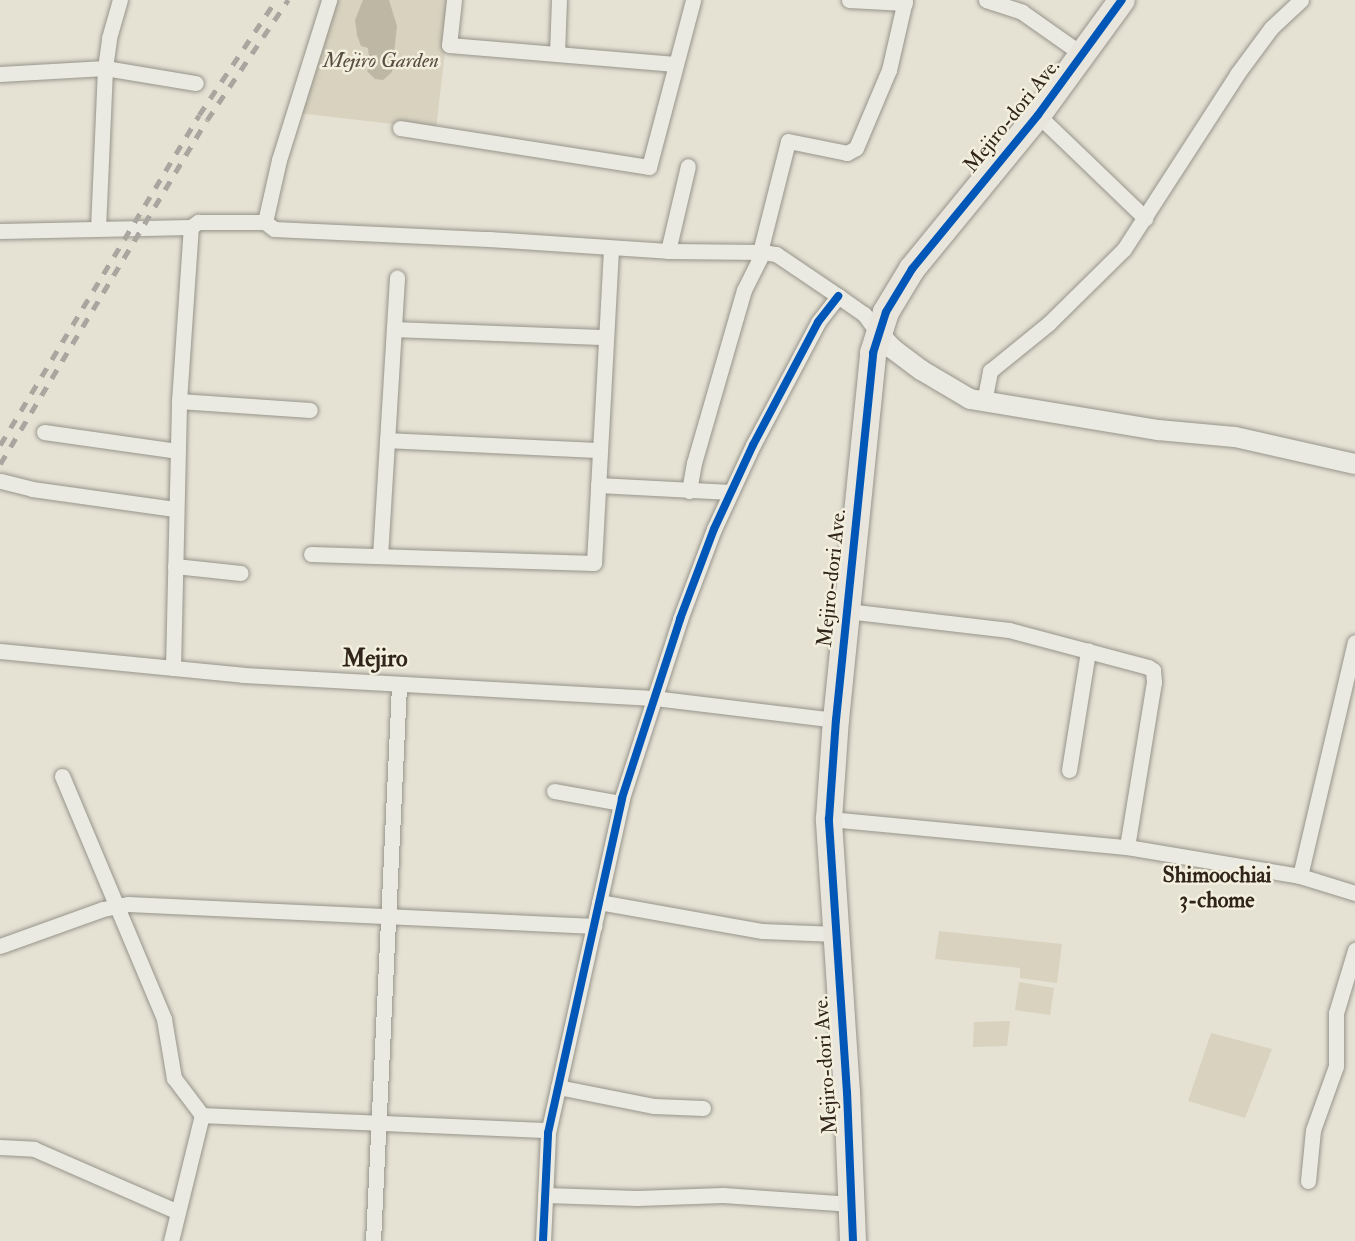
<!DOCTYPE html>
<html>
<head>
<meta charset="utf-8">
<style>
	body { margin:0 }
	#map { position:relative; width:1355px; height:1241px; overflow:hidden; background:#e5e2d4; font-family:"IM FELL Double Pica",serif }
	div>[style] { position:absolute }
	.green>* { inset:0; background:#d8d2bf }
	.water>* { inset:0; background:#beb7a4 }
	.roads { filter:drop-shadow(0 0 2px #97948b) drop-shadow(0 0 2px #97948b) }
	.minor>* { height:15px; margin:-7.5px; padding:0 7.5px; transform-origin:7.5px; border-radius:7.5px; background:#ebeae2 }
	.tertiary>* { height:20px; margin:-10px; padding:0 10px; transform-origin:10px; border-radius:10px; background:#ebeae2 }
	.primary>* { height:26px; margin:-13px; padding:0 13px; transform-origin:13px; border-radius:13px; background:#e8e5dd }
	.rail>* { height:4.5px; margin-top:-2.25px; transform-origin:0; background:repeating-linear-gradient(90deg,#a9a6a0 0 10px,transparent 0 20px) }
	.cycleway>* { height:8px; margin:-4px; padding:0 4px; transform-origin:4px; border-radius:4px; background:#0057b8 }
	span { translate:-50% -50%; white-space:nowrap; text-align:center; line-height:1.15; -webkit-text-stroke:5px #f3efde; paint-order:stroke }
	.park-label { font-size:21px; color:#584d40; font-style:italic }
	.street-label { font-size:21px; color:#31251b }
	.neighbourhood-label { font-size:22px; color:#31251b; font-weight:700 }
	.quarter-label { font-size:24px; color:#31251b; font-weight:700 }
</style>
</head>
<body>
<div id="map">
	<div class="green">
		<div style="clip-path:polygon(334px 0,451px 0,436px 129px,298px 113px)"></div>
		<div style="clip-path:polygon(939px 931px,1062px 944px,1057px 983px,1020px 978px,1020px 968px,935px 959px)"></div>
		<div style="clip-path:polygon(1019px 982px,1054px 988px,1050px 1015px,1015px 1010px)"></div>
		<div style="clip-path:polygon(1010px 1021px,1007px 1046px,973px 1047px,974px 1022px)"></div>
		<div style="clip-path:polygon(1211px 1033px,1272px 1049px,1245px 1118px,1188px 1101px)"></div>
	</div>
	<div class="water">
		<div style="clip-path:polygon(363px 0,389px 0,397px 26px,392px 72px,383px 80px,375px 79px,367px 71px,370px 66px,368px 48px,361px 46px,357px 35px,355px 20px)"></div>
	</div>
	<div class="roads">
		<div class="minor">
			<div style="left:454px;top:0;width:45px;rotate:96.3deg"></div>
			<div style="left:449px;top:45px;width:227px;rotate:4.8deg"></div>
			<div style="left:849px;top:0;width:56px;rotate:3.1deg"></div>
			<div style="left:986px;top:0;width:38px;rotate:18deg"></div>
			<div style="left:1022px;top:12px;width:75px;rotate:35.2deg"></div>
			<div style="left:557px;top:54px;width:54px;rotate:-87.9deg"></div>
			<div style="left:0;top:74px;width:105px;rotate:-3.3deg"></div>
			<div style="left:105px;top:68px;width:92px;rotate:9.4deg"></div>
			<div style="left:1038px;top:115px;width:149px;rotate:43.9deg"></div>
			<div style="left:400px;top:128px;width:252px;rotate:8.9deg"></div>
			<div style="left:649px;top:167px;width:173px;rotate:-75.2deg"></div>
			<div style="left:265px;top:222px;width:64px;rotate:-77.3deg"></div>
			<div style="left:279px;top:160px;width:168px;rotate:-72.6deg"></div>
			<div style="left:98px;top:229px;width:161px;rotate:-87.5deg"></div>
			<div style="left:105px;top:68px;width:30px;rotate:-82deg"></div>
			<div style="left:109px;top:38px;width:40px;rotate:-74deg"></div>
			<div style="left:0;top:231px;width:191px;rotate:-1.2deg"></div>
			<div style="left:191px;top:227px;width:9px;rotate:-36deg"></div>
			<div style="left:198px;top:222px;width:67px"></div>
			<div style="left:265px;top:222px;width:11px;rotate:38deg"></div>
			<div style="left:274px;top:229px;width:215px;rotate:2.7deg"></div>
			<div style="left:489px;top:239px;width:179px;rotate:3.8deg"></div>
			<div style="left:668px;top:251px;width:95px;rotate:0.6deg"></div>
			<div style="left:763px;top:252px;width:13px;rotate:9deg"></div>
			<div style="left:776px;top:254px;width:75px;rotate:34.1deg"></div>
			<div style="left:838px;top:296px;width:32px;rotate:35deg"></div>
			<div style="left:864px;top:314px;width:24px;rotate:54deg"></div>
			<div style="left:668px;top:251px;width:87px;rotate:-76.8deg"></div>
			<div style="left:760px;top:252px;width:114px;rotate:-75.8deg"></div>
			<div style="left:788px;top:141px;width:60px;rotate:11.5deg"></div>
			<div style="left:847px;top:153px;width:10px;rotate:-29deg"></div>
			<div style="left:856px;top:148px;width:85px;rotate:-67.1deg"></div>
			<div style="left:889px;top:70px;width:72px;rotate:-77.1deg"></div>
			<div style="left:394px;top:329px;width:212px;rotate:2.2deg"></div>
			<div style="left:179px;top:401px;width:131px;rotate:3.9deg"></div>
			<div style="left:984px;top:402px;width:32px;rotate:-79deg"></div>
			<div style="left:990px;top:371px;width:76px;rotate:-39.1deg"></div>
			<div style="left:1049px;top:323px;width:105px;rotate:-44.6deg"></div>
			<div style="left:1124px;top:249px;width:208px;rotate:-57.1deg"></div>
			<div style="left:1237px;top:74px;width:57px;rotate:-53.5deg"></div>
			<div style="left:1271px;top:28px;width:41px;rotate:-43deg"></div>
			<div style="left:44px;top:432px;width:134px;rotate:8.1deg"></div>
			<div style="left:387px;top:440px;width:213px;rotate:2.7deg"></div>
			<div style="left:1px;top:481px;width:32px;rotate:14deg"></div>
			<div style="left:32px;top:489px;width:144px;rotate:8deg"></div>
			<div style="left:598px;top:485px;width:133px;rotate:3deg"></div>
			<div style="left:689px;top:491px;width:28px;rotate:-80deg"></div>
			<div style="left:694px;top:463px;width:180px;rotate:-73.9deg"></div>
			<div style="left:744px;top:290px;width:42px;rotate:-63.4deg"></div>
			<div style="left:311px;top:554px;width:283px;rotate:1.8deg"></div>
			<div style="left:594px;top:563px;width:315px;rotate:-86.9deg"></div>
			<div style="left:380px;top:556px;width:279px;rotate:-86.5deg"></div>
			<div style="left:175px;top:566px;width:66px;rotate:6.1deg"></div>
			<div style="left:847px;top:611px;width:163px;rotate:6.7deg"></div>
			<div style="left:1009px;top:630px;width:144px;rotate:14.9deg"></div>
			<div style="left:1148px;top:667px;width:6px;rotate:31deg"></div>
			<div style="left:1153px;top:670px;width:12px;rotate:85deg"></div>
			<div style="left:1154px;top:682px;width:167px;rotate:99.3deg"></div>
			<div style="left:0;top:651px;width:244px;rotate:5.6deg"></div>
			<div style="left:243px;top:675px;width:412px;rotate:3.2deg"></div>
			<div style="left:654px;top:698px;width:183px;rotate:6.9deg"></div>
			<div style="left:173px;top:668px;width:267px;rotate:-88.7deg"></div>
			<div style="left:179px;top:401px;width:174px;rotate:-86.1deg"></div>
			<div style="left:1069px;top:770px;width:121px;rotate:-80.9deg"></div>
			<div style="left:62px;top:776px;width:264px;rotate:67.2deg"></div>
			<div style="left:164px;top:1019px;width:60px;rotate:80.4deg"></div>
			<div style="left:174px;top:1078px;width:46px;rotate:52.9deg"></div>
			<div style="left:554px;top:791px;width:68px;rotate:10.2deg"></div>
			<div style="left:829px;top:819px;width:299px;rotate:5.4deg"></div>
			<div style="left:1127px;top:847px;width:175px;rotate:9.5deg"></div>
			<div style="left:1300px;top:876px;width:58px;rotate:17.2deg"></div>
			<div style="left:1300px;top:876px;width:240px;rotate:-76.8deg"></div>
			<div style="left:599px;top:902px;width:166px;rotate:10.1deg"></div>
			<div style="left:762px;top:931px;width:74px;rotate:2.3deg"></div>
			<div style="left:0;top:946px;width:109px;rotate:-19.8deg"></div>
			<div style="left:103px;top:909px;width:25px;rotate:-11deg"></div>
			<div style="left:128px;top:904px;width:467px;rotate:2.7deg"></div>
			<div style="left:558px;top:1087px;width:98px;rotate:11.2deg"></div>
			<div style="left:654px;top:1106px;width:49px;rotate:2.3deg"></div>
			<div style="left:202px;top:1115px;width:346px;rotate:2.5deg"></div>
			<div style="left:0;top:1147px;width:34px;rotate:3deg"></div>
			<div style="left:34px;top:1149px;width:157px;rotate:23.6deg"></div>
			<div style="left:1308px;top:1181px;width:51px;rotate:-84.4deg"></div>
			<div style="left:1313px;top:1130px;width:68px;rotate:-70.2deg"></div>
			<div style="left:1336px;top:1066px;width:53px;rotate:-90deg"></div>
			<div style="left:1336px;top:1013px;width:66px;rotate:-73.2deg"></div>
			<div style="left:545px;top:1195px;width:92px;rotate:1.9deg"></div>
			<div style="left:637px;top:1198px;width:86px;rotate:-2deg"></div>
			<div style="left:723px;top:1195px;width:129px;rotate:4deg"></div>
			<div style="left:171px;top:1241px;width:130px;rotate:-76.2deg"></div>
			<div style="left:373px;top:1241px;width:557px;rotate:-87.32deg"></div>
			<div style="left:543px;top:1241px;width:108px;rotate:-87.3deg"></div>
			<div style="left:548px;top:1133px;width:343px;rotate:-77.5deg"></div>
			<div style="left:622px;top:798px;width:188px;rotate:-72deg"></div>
			<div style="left:680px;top:619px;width:96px;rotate:-69.3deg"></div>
			<div style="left:714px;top:529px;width:93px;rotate:-65.1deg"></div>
			<div style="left:753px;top:445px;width:139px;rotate:-62.1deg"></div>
			<div style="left:818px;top:322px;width:33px;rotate:-52deg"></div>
		</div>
		<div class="tertiary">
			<div style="left:878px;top:333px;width:22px;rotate:47deg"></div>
			<div style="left:893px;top:349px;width:35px;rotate:37deg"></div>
			<div style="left:921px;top:370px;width:57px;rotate:30.6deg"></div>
			<div style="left:970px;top:399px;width:191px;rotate:9.4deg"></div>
			<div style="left:1158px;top:430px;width:77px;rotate:5.2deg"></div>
			<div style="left:1235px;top:437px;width:123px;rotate:12.7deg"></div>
		</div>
		<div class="primary">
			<div style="left:853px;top:1241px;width:148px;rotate:-92.3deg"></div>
			<div style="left:847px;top:1093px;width:275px;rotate:-93.8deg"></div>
			<div style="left:829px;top:819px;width:99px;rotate:-86deg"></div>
			<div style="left:836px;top:720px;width:369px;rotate:-84.2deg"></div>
			<div style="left:873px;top:353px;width:43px;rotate:-72.4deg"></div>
			<div style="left:886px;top:312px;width:50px;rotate:-58.8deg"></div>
			<div style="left:912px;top:269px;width:199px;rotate:-50.7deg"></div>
			<div style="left:1038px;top:115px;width:142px;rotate:-53.9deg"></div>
		</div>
	</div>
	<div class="rail">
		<div style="left:0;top:445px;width:385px;rotate:-58.9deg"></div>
		<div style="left:199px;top:115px;width:138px;rotate:-56.2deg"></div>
		<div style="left:0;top:464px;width:401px;rotate:-59deg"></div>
		<div style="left:207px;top:120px;width:145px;rotate:-56deg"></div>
	</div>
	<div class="cycleway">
		<div style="left:543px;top:1241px;width:108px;rotate:-87.3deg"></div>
		<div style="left:548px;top:1133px;width:343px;rotate:-77.5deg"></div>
		<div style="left:622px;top:798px;width:188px;rotate:-72deg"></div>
		<div style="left:680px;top:619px;width:96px;rotate:-69.3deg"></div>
		<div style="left:714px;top:529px;width:93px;rotate:-65.1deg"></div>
		<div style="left:753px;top:445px;width:139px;rotate:-62.1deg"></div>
		<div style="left:818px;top:322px;width:33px;rotate:-52deg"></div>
		<div style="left:853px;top:1241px;width:148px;rotate:-92.3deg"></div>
		<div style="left:847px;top:1093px;width:275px;rotate:-93.8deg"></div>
		<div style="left:829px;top:819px;width:99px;rotate:-86deg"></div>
		<div style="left:836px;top:720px;width:369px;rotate:-84.2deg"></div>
		<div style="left:873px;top:353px;width:43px;rotate:-72.4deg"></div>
		<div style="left:886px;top:312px;width:50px;rotate:-58.8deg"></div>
		<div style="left:912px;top:269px;width:199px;rotate:-50.7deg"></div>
		<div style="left:1038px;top:115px;width:142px;rotate:-53.9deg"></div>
	</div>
	<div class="park-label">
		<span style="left:381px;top:61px">Mejiro Garden</span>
	</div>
	<div class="street-label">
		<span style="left:1012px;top:116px;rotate:-51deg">Mejiro-dori Ave.</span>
		<span style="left:832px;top:578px;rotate:-84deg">Mejiro-dori Ave.</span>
		<span style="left:826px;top:1065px;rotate:-94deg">Mejiro-dori Ave.</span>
	</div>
	<div class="neighbourhood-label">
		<span style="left:1217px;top:888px">Shimoochiai<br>3-chome</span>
	</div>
	<div class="quarter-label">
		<span style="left:375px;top:659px">Mejiro</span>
	</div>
</div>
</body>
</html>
